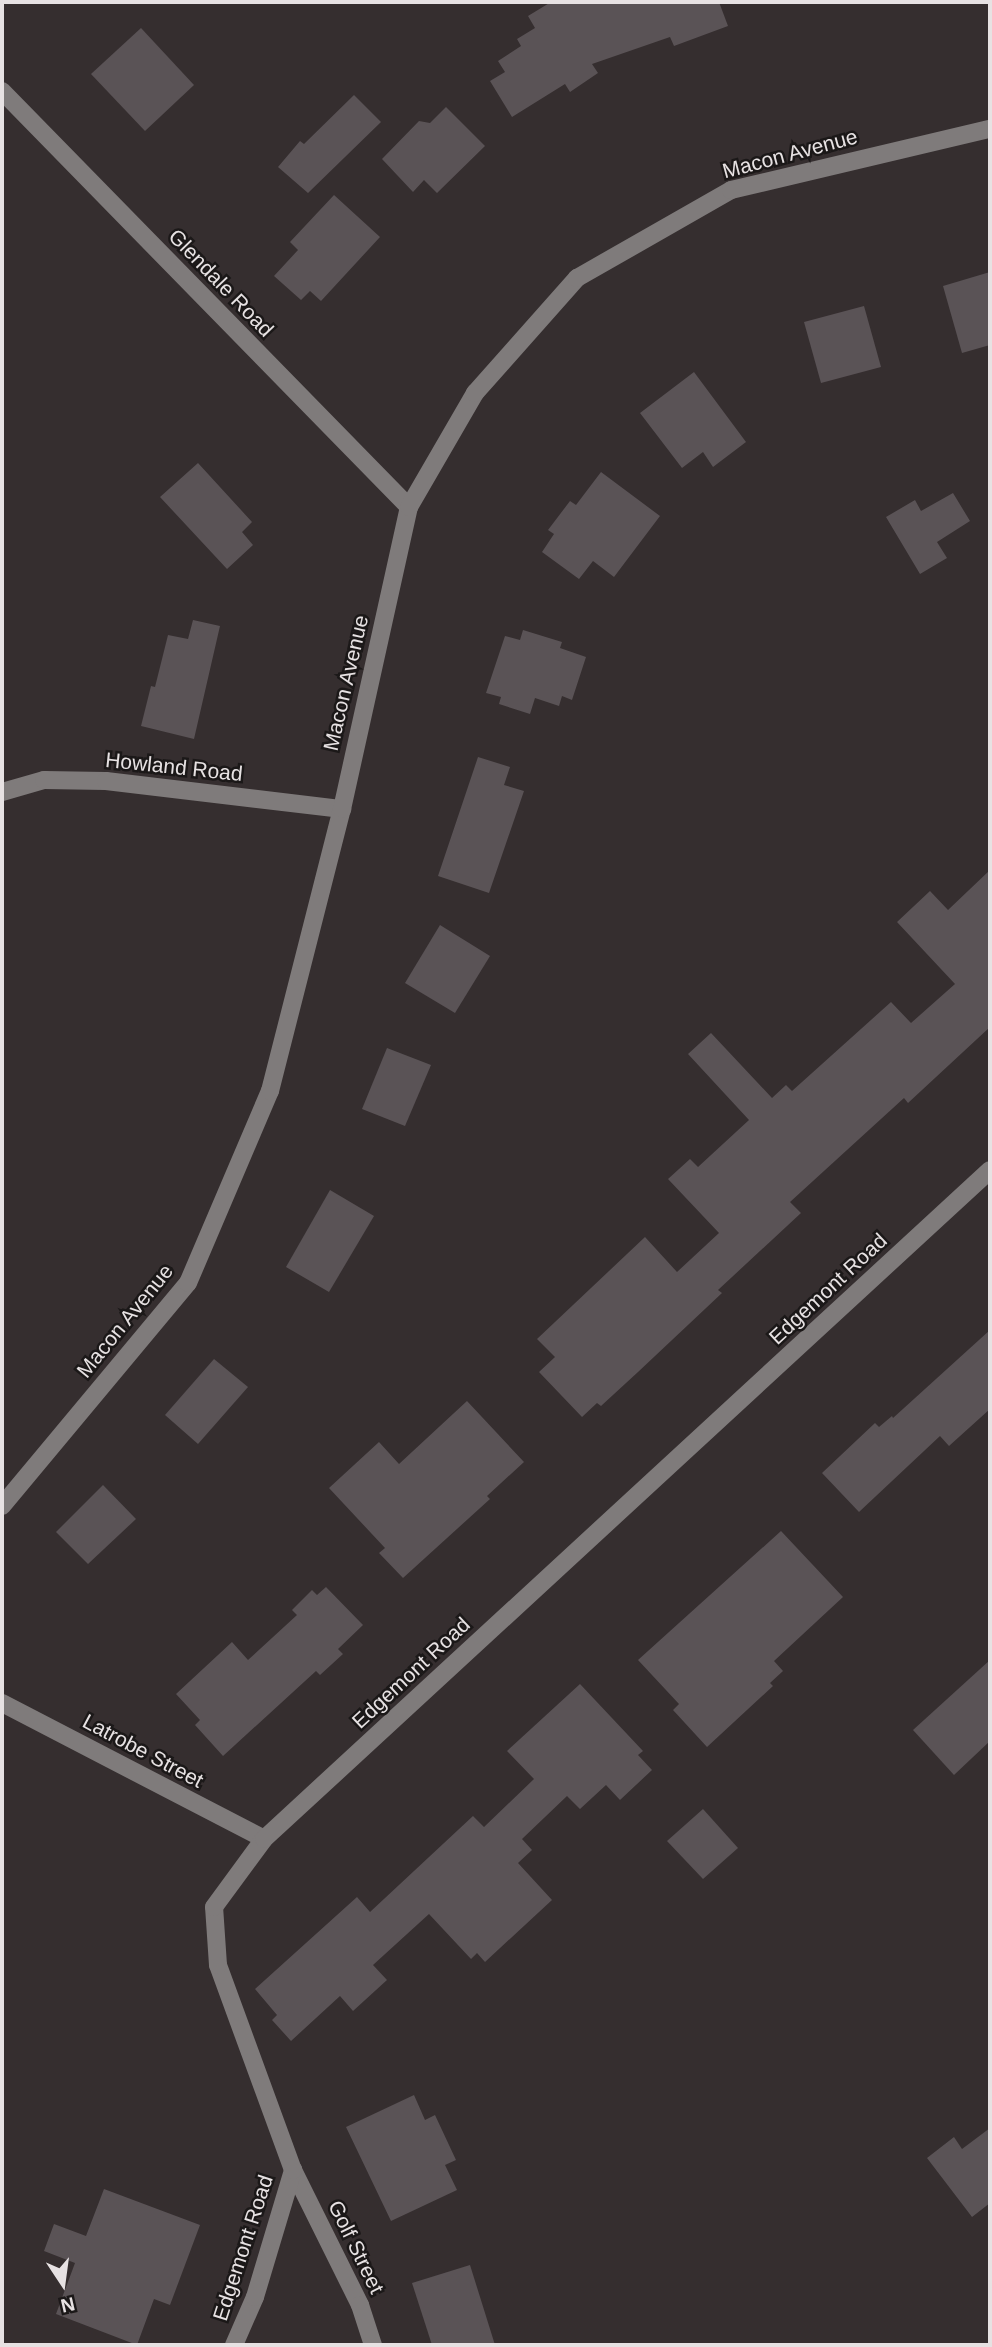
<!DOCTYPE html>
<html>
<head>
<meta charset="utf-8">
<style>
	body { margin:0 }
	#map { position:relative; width:992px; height:2347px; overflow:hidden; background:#352e2f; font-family:Arial,sans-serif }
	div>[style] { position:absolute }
	.building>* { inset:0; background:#5a5356 }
	.minor>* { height:18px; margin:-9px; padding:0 9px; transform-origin:9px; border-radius:9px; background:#7f7b7b }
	span { translate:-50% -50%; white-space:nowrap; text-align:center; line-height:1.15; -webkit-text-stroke:5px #1b1818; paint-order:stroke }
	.street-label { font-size:21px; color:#e7e2e3 }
	.frame { position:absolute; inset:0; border:4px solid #e7e2e3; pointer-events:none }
	.north { position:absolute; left:28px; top:2249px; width:70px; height:70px; -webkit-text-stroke:5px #1b1818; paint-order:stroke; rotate:167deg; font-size:19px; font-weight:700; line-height:28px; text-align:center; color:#e7e2e3 }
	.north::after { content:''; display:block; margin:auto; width:24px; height:32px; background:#e7e2e3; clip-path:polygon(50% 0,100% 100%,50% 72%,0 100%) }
</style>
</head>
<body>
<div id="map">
	<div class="building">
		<div style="clip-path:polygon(551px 2px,719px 2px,728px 26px,674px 46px,670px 37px,592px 64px,598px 73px,570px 92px,565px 84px,512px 117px,490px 81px,505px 72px,498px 61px,521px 46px,517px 39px,535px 28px,528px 16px)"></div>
		<div style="clip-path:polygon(141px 28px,194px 85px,145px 131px,91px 74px)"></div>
		<div style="clip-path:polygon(354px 95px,381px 122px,308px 193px,278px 167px,300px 141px,304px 144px)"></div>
		<div style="clip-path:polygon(446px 107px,485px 146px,437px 193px,424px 180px,413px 192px,382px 159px,419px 121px,430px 123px)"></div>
		<div style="clip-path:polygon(334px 195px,380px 237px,321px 301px,310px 291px,301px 300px,274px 276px,298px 250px,290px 242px)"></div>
		<div style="clip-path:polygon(990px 272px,990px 345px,962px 353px,943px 286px)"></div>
		<div style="clip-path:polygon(864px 306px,881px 367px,821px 383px,804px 322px)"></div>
		<div style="clip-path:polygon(694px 372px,746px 442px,713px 467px,703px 452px,682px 468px,640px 413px)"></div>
		<div style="clip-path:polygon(198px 463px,252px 522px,242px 532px,253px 545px,227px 569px,160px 497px)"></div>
		<div style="clip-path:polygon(601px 472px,660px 516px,614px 577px,593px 561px,579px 579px,542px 552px,554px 534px,548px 530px,570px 501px,576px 505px)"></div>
		<div style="clip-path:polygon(953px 493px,970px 521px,937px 542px,947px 558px,920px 574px,886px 517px,915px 500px,921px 511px)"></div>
		<div style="clip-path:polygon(193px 620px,220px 626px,194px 739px,141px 726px,151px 686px,155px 687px,168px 635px,188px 639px)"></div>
		<div style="clip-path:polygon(523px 630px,562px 642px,560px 648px,586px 657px,572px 700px,562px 696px,559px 706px,535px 698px,530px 714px,499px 704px,501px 697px,486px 693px,505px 636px,520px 640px)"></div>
		<div style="clip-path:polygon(478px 757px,510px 767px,504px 785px,524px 791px,489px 893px,438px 876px)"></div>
		<div style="clip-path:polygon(990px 870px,990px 1027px,908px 1103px,904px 1098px,790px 1202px,801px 1213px,718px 1290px,722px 1293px,638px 1372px,601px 1406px,597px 1403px,582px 1417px,539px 1372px,555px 1357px,537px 1339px,645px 1237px,677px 1272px,719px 1233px,668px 1179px,690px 1159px,698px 1167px,749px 1120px,688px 1054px,711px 1033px,772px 1098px,786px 1085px,792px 1091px,891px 1002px,911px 1023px,955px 984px,897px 922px,930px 891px,948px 910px)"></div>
		<div style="clip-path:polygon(440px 925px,490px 956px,455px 1013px,405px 983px)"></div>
		<div style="clip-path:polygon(387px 1048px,431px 1065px,405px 1126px,362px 1109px)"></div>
		<div style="clip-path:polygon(330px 1190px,374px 1216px,329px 1292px,286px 1267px)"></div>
		<div style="clip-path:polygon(990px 1330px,990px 1409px,949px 1446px,940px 1436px,859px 1512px,822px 1473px,875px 1423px,879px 1427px,892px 1416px,893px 1418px)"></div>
		<div style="clip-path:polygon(214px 1359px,248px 1387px,198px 1444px,165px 1415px)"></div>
		<div style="clip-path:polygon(467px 1401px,524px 1462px,487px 1496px,490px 1499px,403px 1578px,379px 1553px,385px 1548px,329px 1488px,379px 1442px,399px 1464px)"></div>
		<div style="clip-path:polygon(103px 1485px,136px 1519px,88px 1564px,56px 1532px)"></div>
		<div style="clip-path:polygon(781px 1531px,843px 1597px,774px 1661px,783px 1671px,770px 1683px,773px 1686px,707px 1747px,673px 1710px,679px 1704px,638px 1660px)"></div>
		<div style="clip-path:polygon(326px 1587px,363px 1625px,338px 1649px,343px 1654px,320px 1675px,316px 1671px,223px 1756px,195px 1725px,200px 1720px,176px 1694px,232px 1642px,248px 1660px,297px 1615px,292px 1610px,312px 1590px,317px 1595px)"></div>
		<div style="clip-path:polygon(990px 1660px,990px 1741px,954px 1775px,913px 1730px)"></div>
		<div style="clip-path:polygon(580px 1684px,643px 1751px,638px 1755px,652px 1770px,620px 1800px,606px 1785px,580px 1809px,567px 1796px,522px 1839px,532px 1850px,518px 1863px,552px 1900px,485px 1962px,477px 1953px,471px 1959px,429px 1914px,373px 1965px,387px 1980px,353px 2011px,340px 1996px,291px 2041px,272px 2020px,277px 2015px,255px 1989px,357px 1897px,370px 1912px,473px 1816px,484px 1827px,534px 1779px,507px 1751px)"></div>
		<div style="clip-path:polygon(703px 1809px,738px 1848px,703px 1879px,667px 1841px)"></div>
		<div style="clip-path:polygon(414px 2095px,425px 2120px,435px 2115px,456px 2160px,445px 2165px,457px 2190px,391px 2221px,346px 2127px)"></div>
		<div style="clip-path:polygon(990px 2128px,990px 2203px,972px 2217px,927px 2158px,954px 2137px,962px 2149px)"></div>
		<div style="clip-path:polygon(104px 2189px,200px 2225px,170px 2305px,154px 2299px,137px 2345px,56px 2314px,75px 2263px,44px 2251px,54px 2224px,86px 2236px)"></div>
		<div style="clip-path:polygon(470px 2265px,495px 2345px,432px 2345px,412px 2283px)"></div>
	</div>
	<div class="minor">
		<div style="left:2px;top:91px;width:582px;rotate:45.63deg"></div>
		<div style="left:2px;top:792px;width:44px;rotate:-15.9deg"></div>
		<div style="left:44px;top:780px;width:62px;rotate:0.9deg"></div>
		<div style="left:106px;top:781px;width:238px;rotate:6.8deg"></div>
		<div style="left:2px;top:1506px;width:290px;rotate:-50.2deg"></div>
		<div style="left:188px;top:1283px;width:209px;rotate:-66.9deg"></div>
		<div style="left:270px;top:1091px;width:291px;rotate:-75.7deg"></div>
		<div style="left:342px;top:809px;width:309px;rotate:-77.5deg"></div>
		<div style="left:409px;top:507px;width:132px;rotate:-59.9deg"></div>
		<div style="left:475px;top:393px;width:154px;rotate:-48.4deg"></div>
		<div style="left:577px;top:278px;width:177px;rotate:-29.7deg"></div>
		<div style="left:731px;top:190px;width:266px;rotate:-13.3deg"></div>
		<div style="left:2px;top:1703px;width:295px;rotate:27.4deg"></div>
		<div style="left:293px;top:2170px;width:151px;rotate:63.6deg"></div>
		<div style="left:360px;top:2305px;width:42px;rotate:72deg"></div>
		<div style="left:234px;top:2345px;width:52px;rotate:-66.4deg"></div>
		<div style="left:255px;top:2297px;width:133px;rotate:-73.3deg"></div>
		<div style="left:293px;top:2170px;width:218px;rotate:-110.1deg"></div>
		<div style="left:218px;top:1965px;width:58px;rotate:-93.9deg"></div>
		<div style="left:214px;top:1907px;width:84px;rotate:-53.7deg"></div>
		<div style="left:264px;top:1839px;width:987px;rotate:-42.66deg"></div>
	</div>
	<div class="street-label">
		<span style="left:790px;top:154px;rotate:-15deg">Macon Avenue</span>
		<span style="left:221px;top:283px;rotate:46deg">Glendale Road</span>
		<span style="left:346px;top:683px;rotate:-77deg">Macon Avenue</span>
		<span style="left:174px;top:767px;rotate:6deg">Howland Road</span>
		<span style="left:828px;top:1289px;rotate:-43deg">Edgemont Road</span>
		<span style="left:125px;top:1321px;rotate:-51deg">Macon Avenue</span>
		<span style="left:411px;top:1673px;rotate:-43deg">Edgemont Road</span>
		<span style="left:143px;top:1751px;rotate:28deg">Latrobe Street</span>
		<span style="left:356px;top:2247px;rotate:64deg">Golf Street</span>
		<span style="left:243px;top:2248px;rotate:-72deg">Edgemont Road</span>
	</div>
	<div class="frame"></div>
	<div class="north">N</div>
</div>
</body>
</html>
